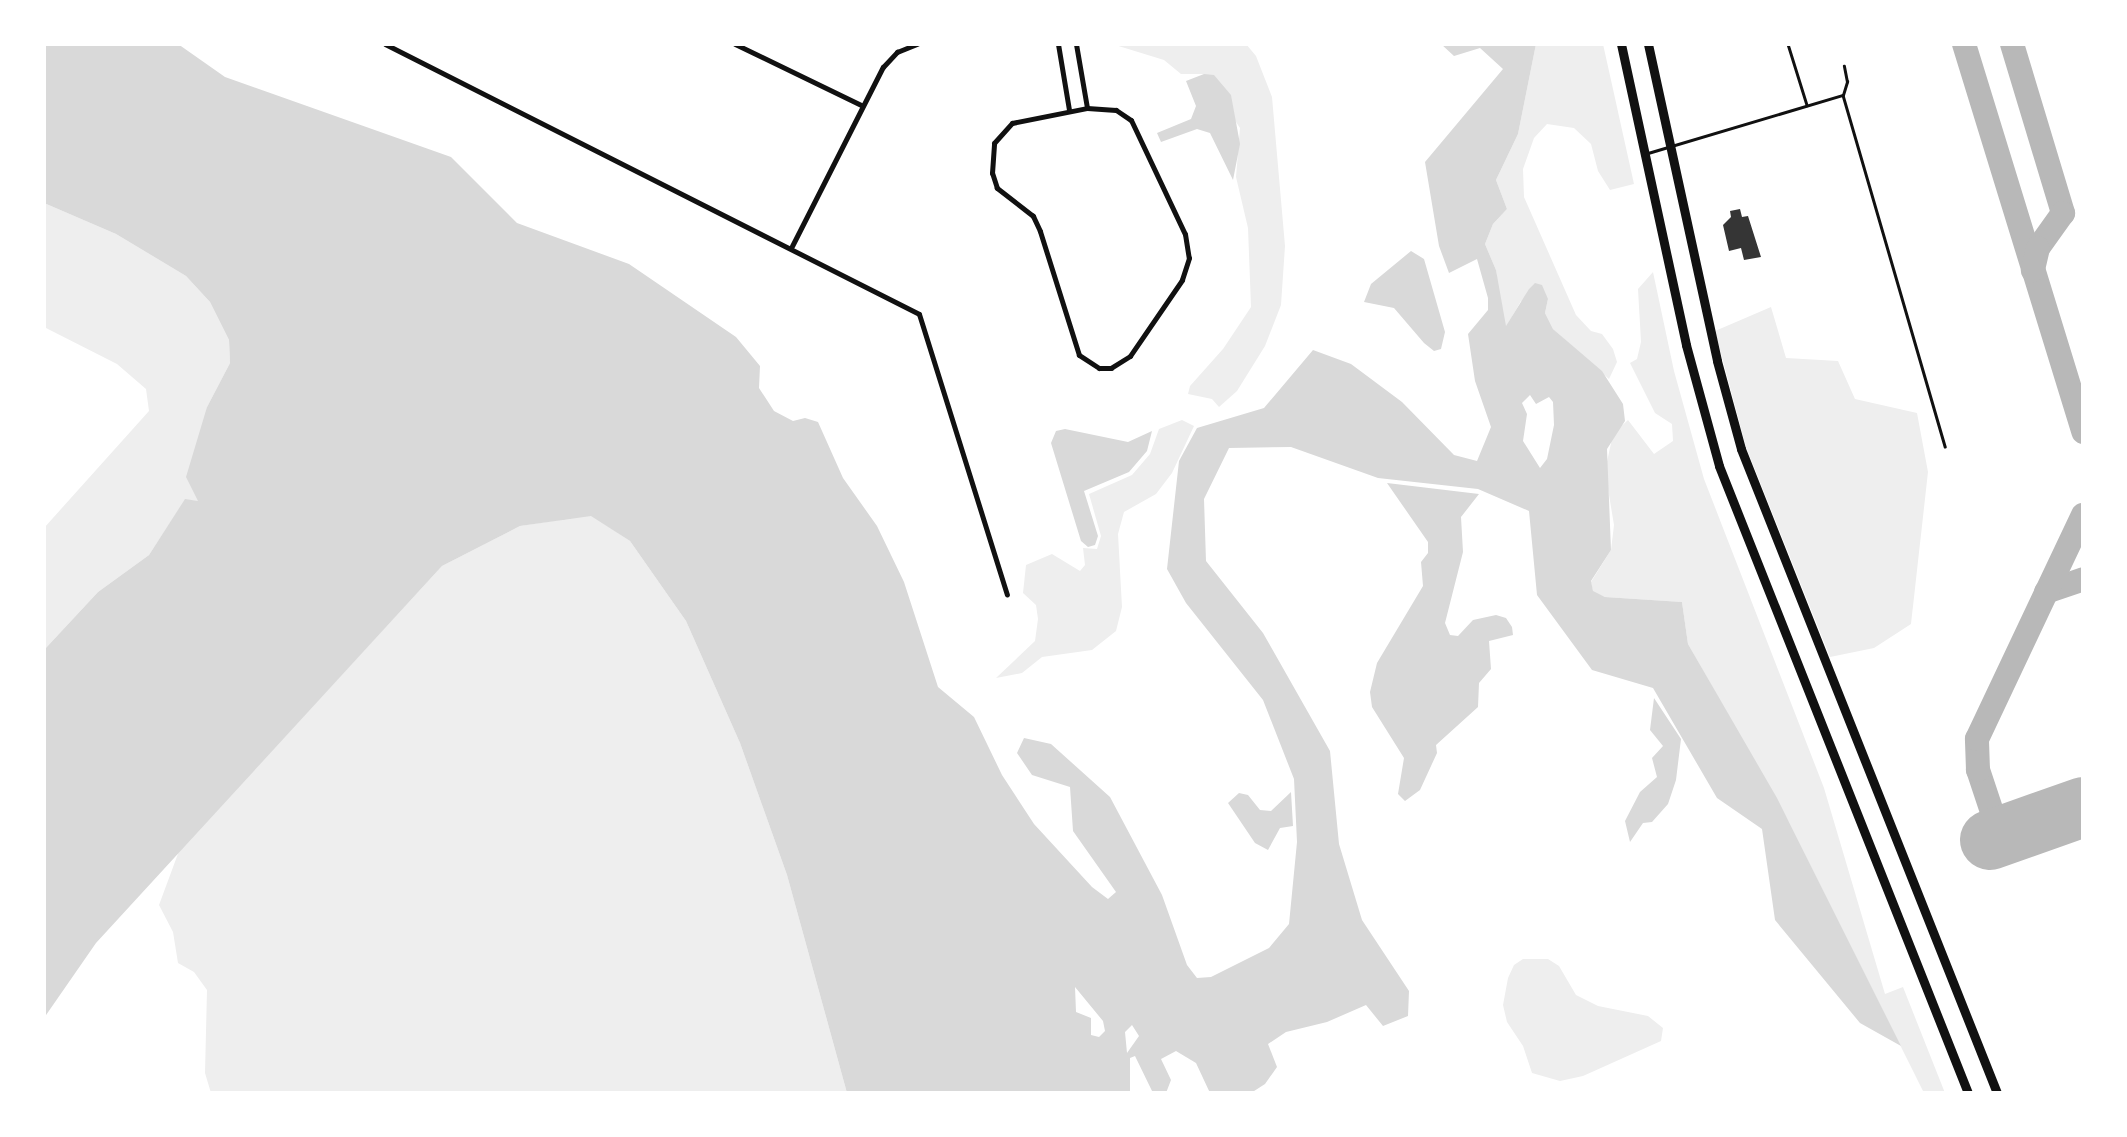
<!DOCTYPE html>
<html>
<head>
<meta charset="utf-8">
<style>
	body { margin:0 }
	#map { position:relative; width:2127px; height:1137px; overflow:hidden; background:#fff; font-family:"Sofia Sans Condensed",sans-serif }
	div>[style] { position:absolute }
	.green>* { inset:0; background:#eee }
	.water>* { inset:0; background:#d9d9d9 }
	.taxiway>* { height:24px; margin:-12px; padding:0 12px; transform-origin:12px; border-radius:12px; background:#b8b8b8 }
	.runway>* { height:60px; margin:-30px; padding:0 30px; transform-origin:30px; border-radius:30px; background:#b8b8b8 }
	.building>* { inset:0; background:#353535 }
	.service>* { height:2.5px; margin:-1.25px; padding:0 1.25px; transform-origin:1.25px; border-radius:1.25px; background:#111 }
	.minor>* { height:5px; margin:-2.5px; padding:0 2.5px; transform-origin:2.5px; border-radius:2.5px; background:#111 }
	.primary>* { height:9px; margin:-4.5px; padding:0 4.5px; transform-origin:4.5px; border-radius:4.5px; background:#111 }
	span { translate:-50% -50%; white-space:nowrap; text-align:center; line-height:1.15; -webkit-text-stroke:6px #fff; paint-order:stroke }
	.frame { position:absolute; inset:0; border:46px solid #fff; pointer-events:none }
</style>
</head>
<body>
<div id="map">
	<div class="green">
		<div style="clip-path:polygon(1112px 44px,1246px 44px,1256px 56px,1272px 97px,1285px 246px,1281px 305px,1265px 346px,1237px 391px,1219px 407px,1212px 399px,1188px 394px,1190px 386px,1223px 349px,1251px 307px,1248px 228px,1236px 177px,1240px 128px,1204px 74px,1181px 74px,1164px 60px)"></div>
		<div style="clip-path:polygon(1536px 44px,1603px 44px,1634px 184px,1610px 190px,1598px 171px,1591px 144px,1574px 128px,1547px 124px,1534px 138px,1523px 169px,1524px 197px,1576px 315px,1591px 331px,1602px 334px,1613px 349px,1617px 362px,1609px 379px,1553px 329px,1545px 313px,1548px 299px,1521px 301px,1506px 327px,1501px 320px,1496px 270px,1485px 244px,1493px 224px,1507px 209px,1496px 180px,1518px 134px)"></div>
		<div style="clip-path:polygon(44px 203px,116px 234px,186px 276px,210px 302px,229px 340px,230px 363px,207px 407px,198px 501px,185px 500px,149px 555px,98px 592px,44px 650px,44px 528px,149px 411px,146px 389px,117px 364px,44px 327px)"></div>
		<div style="clip-path:polygon(1653px 272px,1674px 371px,1704px 479px,1824px 788px,1885px 994px,1903px 987px,1945px 1093px,1924px 1093px,1789px 822px,1688px 644px,1682px 602px,1605px 597px,1593px 592px,1591px 582px,1611px 550px,1614px 525px,1605px 471px,1613px 434px,1628px 420px,1654px 454px,1673px 441px,1672px 424px,1655px 413px,1630px 363px,1637px 359px,1641px 342px,1638px 289px)"></div>
		<div style="clip-path:polygon(1771px 307px,1786px 358px,1838px 361px,1855px 399px,1917px 413px,1928px 472px,1911px 624px,1874px 648px,1830px 657px,1746px 447px,1715px 331px)"></div>
		<div style="clip-path:polygon(1182px 420px,1194px 426px,1172px 473px,1156px 494px,1124px 512px,1118px 534px,1122px 607px,1116px 631px,1092px 650px,1042px 657px,1022px 673px,996px 678px,1035px 641px,1038px 619px,1036px 605px,1023px 593px,1026px 565px,1052px 554px,1080px 571px,1085px 565px,1083px 548px,1097px 549px,1101px 536px,1089px 494px,1132px 475px,1150px 454px,1159px 429px)"></div>
		<div style="clip-path:polygon(591px 515px,630px 541px,686px 621px,740px 743px,787px 875px,847px 1093px,211px 1093px,205px 1073px,207px 990px,194px 972px,178px 963px,173px 932px,159px 905px,179px 851px,442px 566px,520px 526px)"></div>
		<div style="clip-path:polygon(1523px 959px,1548px 959px,1559px 966px,1576px 995px,1598px 1006px,1648px 1016px,1663px 1028px,1661px 1041px,1583px 1076px,1560px 1081px,1532px 1073px,1523px 1046px,1507px 1022px,1503px 1005px,1508px 978px,1514px 965px)"></div>
	</div>
	<div class="water">
		<div style="clip-path:polygon(evenodd,44px 44px,178px 44px,225px 77px,451px 157px,517px 223px,629px 264px,736px 337px,760px 366px,759px 388px,774px 411px,793px 421px,805px 418px,818px 422px,843px 478px,877px 526px,904px 582px,938px 687px,974px 717px,1002px 775px,1034px 824px,1092px 887px,1108px 899px,1116px 892px,1073px 831px,1070px 787px,1032px 775px,1017px 753px,1024px 738px,1051px 744px,1110px 797px,1162px 895px,1187px 965px,1197px 978px,1211px 977px,1269px 948px,1289px 924px,1297px 842px,1294px 779px,1263px 700px,1186px 603px,1167px 569px,1179px 461px,1197px 428px,1264px 408px,1313px 350px,1351px 364px,1402px 402px,1454px 455px,1477px 461px,1491px 427px,1475px 381px,1468px 334px,1488px 310px,1488px 298px,1477px 259px,1449px 273px,1439px 246px,1425px 162px,1503px 69px,1480px 48px,1454px 56px,1441px 44px,1536px 44px,1518px 134px,1496px 180px,1507px 209px,1493px 224px,1485px 244px,1496px 270px,1506px 326px,1529px 289px,1535px 283px,1542px 285px,1548px 299px,1545px 313px,1553px 329px,1602px 371px,1623px 404px,1625px 421px,1607px 449px,1611px 550px,1591px 581px,1593px 591px,1605px 597px,1682px 602px,1688px 644px,1777px 798px,1901px 1046px,1860px 1023px,1775px 920px,1762px 829px,1717px 798px,1653px 688px,1592px 670px,1537px 595px,1529px 511px,1478px 489px,1378px 478px,1291px 447px,1229px 448px,1204px 499px,1206px 561px,1263px 633px,1330px 751px,1339px 844px,1362px 920px,1409px 991px,1408px 1016px,1383px 1026px,1366px 1005px,1327px 1022px,1286px 1032px,1268px 1044px,1277px 1067px,1265px 1084px,1251px 1093px,1210px 1093px,1196px 1063px,1176px 1051px,1161px 1059px,1171px 1080px,1166px 1093px,1153px 1093px,1135px 1056px,1130px 1058px,1130px 1093px,847px 1093px,787px 875px,740px 743px,686px 621px,630px 541px,591px 516px,520px 526px,442px 566px,96px 943px,44px 1018px,44px 650px,98px 592px,149px 555px,185px 499px,198px 501px,186px 477px,207px 407px,230px 363px,229px 340px,210px 302px,186px 276px,116px 234px,44px 203px,44px 44px,1530px 395px,1536px 404px,1549px 397px,1553px 402px,1554px 425px,1547px 459px,1540px 468px,1523px 441px,1527px 414px,1522px 403px,1530px 395px,44px 44px,1075px 987px,1103px 1021px,1105px 1031px,1099px 1037px,1091px 1035px,1091px 1018px,1076px 1012px,1075px 987px,44px 44px,1132px 1025px,1139px 1036px,1127px 1053px,1125px 1032px,1132px 1025px)"></div>
		<div style="clip-path:polygon(1204px 74px,1214px 75px,1231px 95px,1240px 144px,1233px 180px,1210px 133px,1197px 129px,1161px 142px,1157px 133px,1191px 119px,1196px 106px,1186px 81px)"></div>
		<div style="clip-path:polygon(1411px 251px,1424px 259px,1445px 332px,1441px 349px,1434px 351px,1424px 343px,1394px 308px,1364px 302px,1371px 284px)"></div>
		<div style="clip-path:polygon(1065px 429px,1128px 442px,1152px 431px,1147px 451px,1129px 472px,1084px 491px,1098px 536px,1095px 545px,1088px 547px,1081px 541px,1051px 443px,1056px 431px)"></div>
		<div style="clip-path:polygon(1387px 483px,1479px 494px,1461px 517px,1463px 552px,1445px 623px,1450px 635px,1458px 636px,1473px 620px,1496px 615px,1506px 618px,1512px 627px,1513px 635px,1489px 641px,1491px 669px,1479px 683px,1478px 707px,1436px 745px,1437px 753px,1420px 790px,1405px 801px,1398px 794px,1404px 758px,1372px 707px,1370px 692px,1377px 663px,1423px 586px,1421px 562px,1428px 553px,1428px 542px)"></div>
		<div style="clip-path:polygon(1654px 698px,1681px 739px,1676px 780px,1668px 804px,1652px 822px,1643px 823px,1630px 842px,1625px 821px,1640px 792px,1657px 777px,1652px 758px,1663px 746px,1650px 730px)"></div>
		<div style="clip-path:polygon(1291px 792px,1293px 826px,1280px 828px,1268px 850px,1255px 843px,1228px 803px,1239px 793px,1248px 795px,1260px 810px,1271px 811px)"></div>
	</div>
	<div class="taxiway">
		<div style="left:1964px;top:44px;width:406px;rotate:72.9deg"></div>
		<div style="left:2012px;top:44px;width:177px;rotate:73.2deg"></div>
		<div style="left:2063px;top:213px;width:43px;rotate:125.5deg"></div>
		<div style="left:2038px;top:248px;width:23px;rotate:103deg"></div>
		<div style="left:2046px;top:592px;width:39px;rotate:-19deg"></div>
		<div style="left:2000px;top:836px;width:70px;rotate:-108.4deg"></div>
		<div style="left:1978px;top:770px;width:31px;rotate:-92deg"></div>
		<div style="left:1977px;top:739px;width:248px;rotate:-64.7deg"></div>
	</div>
	<div class="runway">
		<div style="left:1990px;top:840px;width:99px;rotate:-19.5deg"></div>
	</div>
	<div class="building">
		<div style="clip-path:polygon(1740px 209px,1742px 217px,1748px 216px,1761px 257px,1744px 260px,1741px 248px,1729px 251px,1723px 225px,1731px 217px,1730px 211px)"></div>
	</div>
	<div class="service">
		<div style="left:1788px;top:44px;width:64px;rotate:72.7deg"></div>
		<div style="left:1843px;top:95px;width:366px;rotate:73.8deg"></div>
		<div style="left:1648px;top:153px;width:203px;rotate:-16.6deg"></div>
		<div style="left:1843px;top:95px;width:14px;rotate:-73deg"></div>
		<div style="left:1847px;top:82px;width:16px;rotate:-101deg"></div>
	</div>
	<div class="minor">
		<div style="left:385px;top:44px;width:598px;rotate:26.82deg"></div>
		<div style="left:919px;top:314px;width:294px;rotate:72.6deg"></div>
		<div style="left:735px;top:44px;width:140px;rotate:25.8deg"></div>
		<div style="left:1058px;top:44px;width:67px;rotate:80.5deg"></div>
		<div style="left:1076px;top:44px;width:65px;rotate:80.2deg"></div>
		<div style="left:1087px;top:108px;width:29px;rotate:4deg"></div>
		<div style="left:1116px;top:110px;width:18px;rotate:34deg"></div>
		<div style="left:1131px;top:120px;width:126px;rotate:64.7deg"></div>
		<div style="left:1185px;top:234px;width:24px;rotate:81deg"></div>
		<div style="left:1189px;top:258px;width:23px;rotate:108deg"></div>
		<div style="left:1182px;top:280px;width:92px;rotate:124.4deg"></div>
		<div style="left:1130px;top:356px;width:22px;rotate:148deg"></div>
		<div style="left:1111px;top:368px;width:12px;rotate:180deg"></div>
		<div style="left:1099px;top:368px;width:24px;rotate:-147deg"></div>
		<div style="left:1079px;top:355px;width:130px;rotate:-107.5deg"></div>
		<div style="left:1040px;top:231px;width:17px;rotate:-115deg"></div>
		<div style="left:1033px;top:216px;width:46px;rotate:-142.1deg"></div>
		<div style="left:997px;top:188px;width:16px;rotate:-108deg"></div>
		<div style="left:992px;top:173px;width:30px;rotate:-86deg"></div>
		<div style="left:994px;top:143px;width:27px;rotate:-48deg"></div>
		<div style="left:1012px;top:123px;width:76px;rotate:-11.3deg"></div>
		<div style="left:792px;top:246px;width:201px;rotate:-63.1deg"></div>
		<div style="left:883px;top:67px;width:21px;rotate:-47deg"></div>
		<div style="left:897px;top:52px;width:22px;rotate:-22deg"></div>
	</div>
	<div class="primary">
		<div style="left:1621px;top:44px;width:308px;rotate:77.8deg"></div>
		<div style="left:1686px;top:345px;width:125px;rotate:74.7deg"></div>
		<div style="left:1719px;top:466px;width:675px;rotate:68.34deg"></div>
		<div style="left:1648px;top:44px;width:324px;rotate:77.7deg"></div>
		<div style="left:1717px;top:361px;width:91px;rotate:74.7deg"></div>
		<div style="left:1741px;top:449px;width:693px;rotate:68.32deg"></div>
	</div>
	<div class="frame"></div>
</div>
</body>
</html>
